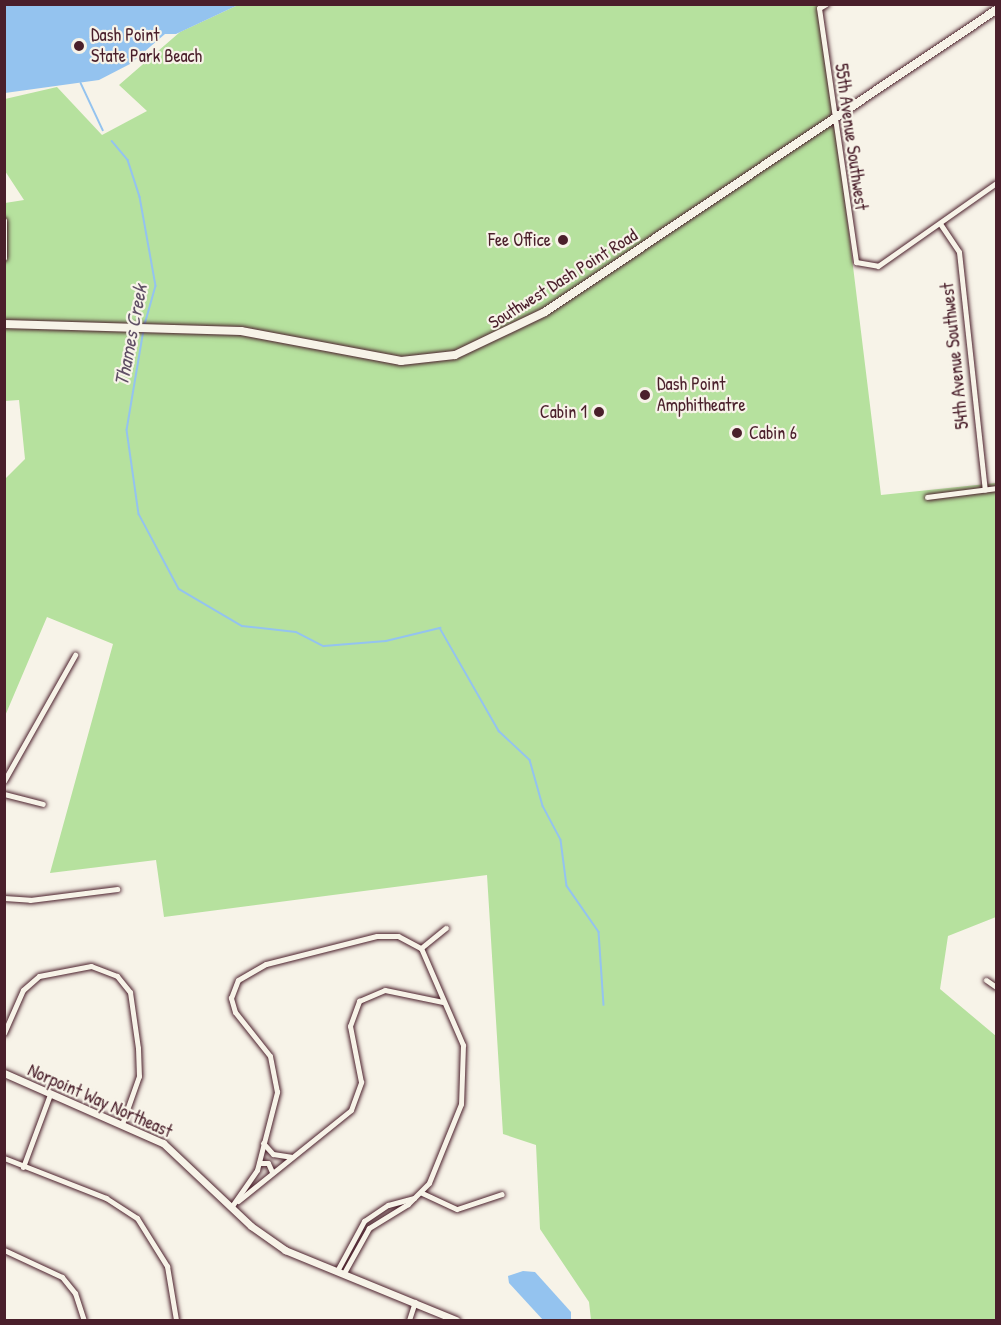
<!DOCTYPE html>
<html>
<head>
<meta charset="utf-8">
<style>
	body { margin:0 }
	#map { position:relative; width:1001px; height:1325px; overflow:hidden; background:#f7f3e8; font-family:"Patrick Hand",sans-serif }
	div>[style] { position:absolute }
	.green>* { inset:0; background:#b6e19e }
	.water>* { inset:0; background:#94c3ef }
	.stream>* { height:1.5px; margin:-0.75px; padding:0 0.75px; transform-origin:0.75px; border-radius:0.75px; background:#94c3ef }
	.roads { filter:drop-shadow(0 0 2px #4a1f2b) drop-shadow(0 0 2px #4a1f2b) }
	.minor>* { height:5px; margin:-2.5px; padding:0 2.5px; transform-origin:2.5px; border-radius:2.5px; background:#f7f3e8 }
	.tertiary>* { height:7px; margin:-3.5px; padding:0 3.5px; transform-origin:3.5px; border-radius:3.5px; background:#f7f3e8 }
	.secondary>* { height:8px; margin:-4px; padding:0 4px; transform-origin:4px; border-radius:4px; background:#f7f3e8 }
	.dots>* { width:16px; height:16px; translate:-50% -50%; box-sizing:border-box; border:3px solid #f7f3e8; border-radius:50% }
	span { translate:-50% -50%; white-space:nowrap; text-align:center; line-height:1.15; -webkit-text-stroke:4.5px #f7f3e8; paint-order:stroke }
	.poi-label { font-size:18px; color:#4a1f2b }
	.left { translate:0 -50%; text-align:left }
	.right { translate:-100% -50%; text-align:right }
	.street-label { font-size:18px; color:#4a1f2b }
	.water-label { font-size:20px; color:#605066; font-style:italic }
	.frame { position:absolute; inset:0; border:6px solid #4a1f2b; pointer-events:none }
</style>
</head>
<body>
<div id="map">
	<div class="green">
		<div style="clip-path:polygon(238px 5px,821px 5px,881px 495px,996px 483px,996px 917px,948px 936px,940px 989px,996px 1036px,996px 1320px,591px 1320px,589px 1302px,540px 1229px,536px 1145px,503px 1134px,487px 875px,164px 917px,156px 860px,50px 873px,113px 644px,47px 617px,5px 716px,5px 479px,25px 459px,19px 400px,5px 401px,5px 203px,24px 200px,5px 171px,5px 99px,57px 87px,102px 135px,147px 111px,119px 85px,180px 32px)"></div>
	</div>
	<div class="water">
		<div style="clip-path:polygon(4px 5px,5px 4px,238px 5px,176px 34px,165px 34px,130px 64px,99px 80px,5px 93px)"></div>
		<div style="clip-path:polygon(523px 1271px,535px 1272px,571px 1312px,571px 1320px,543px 1320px,509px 1283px,508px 1276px)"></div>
	</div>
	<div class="stream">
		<div style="left:81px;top:83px;width:52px;rotate:64.9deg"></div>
		<div style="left:112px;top:141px;width:25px;rotate:50deg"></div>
		<div style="left:128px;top:160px;width:39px;rotate:72deg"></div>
		<div style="left:140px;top:197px;width:90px;rotate:79.8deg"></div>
		<div style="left:156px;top:286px;width:41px;rotate:105.8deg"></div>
		<div style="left:144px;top:330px;width:101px;rotate:99.6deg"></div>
		<div style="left:127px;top:430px;width:85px;rotate:81.9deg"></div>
		<div style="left:139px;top:514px;width:85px;rotate:61.9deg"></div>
		<div style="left:179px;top:589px;width:73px;rotate:30.4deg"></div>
		<div style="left:242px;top:626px;width:54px;rotate:6.3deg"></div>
		<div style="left:296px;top:632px;width:31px;rotate:27deg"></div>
		<div style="left:324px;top:646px;width:62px;rotate:-4.6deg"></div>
		<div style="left:386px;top:641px;width:56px;rotate:-13.5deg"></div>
		<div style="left:440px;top:628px;width:119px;rotate:60.2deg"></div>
		<div style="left:499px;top:731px;width:42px;rotate:43.1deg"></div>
		<div style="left:530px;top:760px;width:48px;rotate:74.2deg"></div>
		<div style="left:543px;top:806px;width:38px;rotate:62deg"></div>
		<div style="left:561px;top:840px;width:46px;rotate:82.6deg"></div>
		<div style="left:567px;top:886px;width:56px;rotate:55.2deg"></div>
		<div style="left:599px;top:932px;width:73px;rotate:86.1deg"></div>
	</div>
	<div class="roads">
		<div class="minor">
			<div style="left:826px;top:4px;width:8px;rotate:150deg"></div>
			<div style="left:819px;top:8px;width:257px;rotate:81.7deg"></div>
			<div style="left:856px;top:262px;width:22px;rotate:10deg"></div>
			<div style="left:878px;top:266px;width:144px;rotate:-35.1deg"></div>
			<div style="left:4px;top:220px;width:38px;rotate:90deg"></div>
			<div style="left:941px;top:225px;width:32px;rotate:56deg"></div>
			<div style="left:959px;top:252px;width:239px;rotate:83.8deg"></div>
			<div style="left:927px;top:497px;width:70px;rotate:-7.4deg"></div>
			<div style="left:4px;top:781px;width:145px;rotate:-60.6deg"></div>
			<div style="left:4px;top:794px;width:40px;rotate:14.4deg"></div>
			<div style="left:4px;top:898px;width:26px;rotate:4deg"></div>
			<div style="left:30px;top:900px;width:88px;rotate:-7.2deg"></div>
			<div style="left:421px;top:948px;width:32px;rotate:-39deg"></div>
			<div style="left:986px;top:980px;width:12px;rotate:35deg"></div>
			<div style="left:4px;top:1033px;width:47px;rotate:-66.2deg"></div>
			<div style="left:23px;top:990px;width:21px;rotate:-41deg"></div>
			<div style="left:39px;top:976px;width:53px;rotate:-10.9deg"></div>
			<div style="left:91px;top:966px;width:28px;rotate:21deg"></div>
			<div style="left:117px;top:976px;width:21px;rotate:51deg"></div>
			<div style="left:130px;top:992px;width:57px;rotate:81.9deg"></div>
			<div style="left:138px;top:1048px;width:28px;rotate:88deg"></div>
			<div style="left:139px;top:1076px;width:51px;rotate:109.5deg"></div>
			<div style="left:263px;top:1143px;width:15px;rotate:48deg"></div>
			<div style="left:273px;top:1154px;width:18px;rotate:9deg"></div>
			<div style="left:4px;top:1158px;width:110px;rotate:21.4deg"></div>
			<div style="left:106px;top:1198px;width:37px;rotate:33deg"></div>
			<div style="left:137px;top:1218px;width:57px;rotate:58deg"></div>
			<div style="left:167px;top:1266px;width:55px;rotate:80.5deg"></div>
			<div style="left:259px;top:1163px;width:9px"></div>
			<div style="left:268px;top:1163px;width:10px;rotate:66deg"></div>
			<div style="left:23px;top:1167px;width:75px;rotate:-69.6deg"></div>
			<div style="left:422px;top:1193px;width:38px;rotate:25deg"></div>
			<div style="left:457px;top:1209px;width:47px;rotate:-18.4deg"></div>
			<div style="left:238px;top:1201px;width:145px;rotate:-38.8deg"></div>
			<div style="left:351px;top:1110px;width:30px;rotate:-70deg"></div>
			<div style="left:361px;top:1082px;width:57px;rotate:-101.1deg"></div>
			<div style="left:350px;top:1026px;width:27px;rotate:-70deg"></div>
			<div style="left:359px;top:1001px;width:28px;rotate:-23deg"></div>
			<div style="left:385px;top:990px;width:59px;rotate:11.7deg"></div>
			<div style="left:232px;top:1206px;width:44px;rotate:-55.2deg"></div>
			<div style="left:257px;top:1170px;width:81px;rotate:-75.6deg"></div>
			<div style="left:277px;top:1092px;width:37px;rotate:-101deg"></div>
			<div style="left:270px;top:1056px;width:56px;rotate:-128.5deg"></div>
			<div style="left:235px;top:1012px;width:15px;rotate:-106deg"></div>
			<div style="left:231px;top:998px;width:19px;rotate:-69deg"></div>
			<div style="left:238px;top:980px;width:32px;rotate:-30deg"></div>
			<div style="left:266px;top:964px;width:114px;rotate:-14.2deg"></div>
			<div style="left:377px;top:936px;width:21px"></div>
			<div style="left:398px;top:936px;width:26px;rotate:28deg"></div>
			<div style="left:421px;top:948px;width:106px;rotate:66.6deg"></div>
			<div style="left:463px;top:1045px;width:59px;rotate:91.9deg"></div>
			<div style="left:461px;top:1104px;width:85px;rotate:112.1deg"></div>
			<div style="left:429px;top:1183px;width:30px;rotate:135deg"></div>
			<div style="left:408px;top:1204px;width:46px;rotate:148.4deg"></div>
			<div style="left:369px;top:1228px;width:51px;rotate:119.1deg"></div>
			<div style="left:4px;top:1250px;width:64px;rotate:25deg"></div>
			<div style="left:62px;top:1277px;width:21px;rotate:51deg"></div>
			<div style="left:75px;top:1293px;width:28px;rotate:72deg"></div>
			<div style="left:337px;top:1271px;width:57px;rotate:-61.6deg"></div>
			<div style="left:364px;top:1221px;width:29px;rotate:-34deg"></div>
			<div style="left:388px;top:1205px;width:27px;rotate:-15deg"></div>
			<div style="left:409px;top:1320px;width:19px;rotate:-72deg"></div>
		</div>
		<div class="tertiary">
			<div style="left:4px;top:1073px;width:174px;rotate:23.8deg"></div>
			<div style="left:163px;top:1143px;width:121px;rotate:43.3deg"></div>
			<div style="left:251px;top:1226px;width:42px;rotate:35.2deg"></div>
			<div style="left:285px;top:1250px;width:185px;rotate:22.3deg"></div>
		</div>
		<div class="secondary">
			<div style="left:4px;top:324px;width:237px;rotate:1.7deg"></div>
			<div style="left:241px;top:331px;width:163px;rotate:10.6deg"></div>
			<div style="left:401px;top:361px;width:54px;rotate:-6.3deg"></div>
			<div style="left:455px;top:355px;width:100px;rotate:-25.5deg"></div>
			<div style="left:545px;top:312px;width:543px;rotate:-33.81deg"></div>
		</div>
	</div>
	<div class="dots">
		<div style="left:79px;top:46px;background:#4a1f2b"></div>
		<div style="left:563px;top:240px;background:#4a1f2b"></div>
		<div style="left:645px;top:395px;background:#4a1f2b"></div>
		<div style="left:599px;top:412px;background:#4a1f2b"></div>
		<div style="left:737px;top:433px;background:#4a1f2b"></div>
	</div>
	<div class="poi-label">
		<span class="left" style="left:91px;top:46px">Dash Point<br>State Park Beach</span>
		<span class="right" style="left:551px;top:240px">Fee Office</span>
		<span class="left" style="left:657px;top:395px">Dash Point<br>Amphitheatre</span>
		<span class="right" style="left:587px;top:412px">Cabin 1</span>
		<span class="left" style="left:749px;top:433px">Cabin 6</span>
	</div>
	<div class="street-label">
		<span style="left:851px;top:137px;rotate:82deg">55th Avenue Southwest</span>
		<span style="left:563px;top:279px;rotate:-32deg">Southwest Dash Point Road</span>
		<span style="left:955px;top:356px;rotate:-96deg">54th Avenue Southwest</span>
		<span style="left:100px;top:1101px;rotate:24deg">Norpoint Way Northeast</span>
	</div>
	<div class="water-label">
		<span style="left:130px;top:335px;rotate:-79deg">Thames Creek</span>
	</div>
	<div class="frame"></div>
</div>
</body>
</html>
